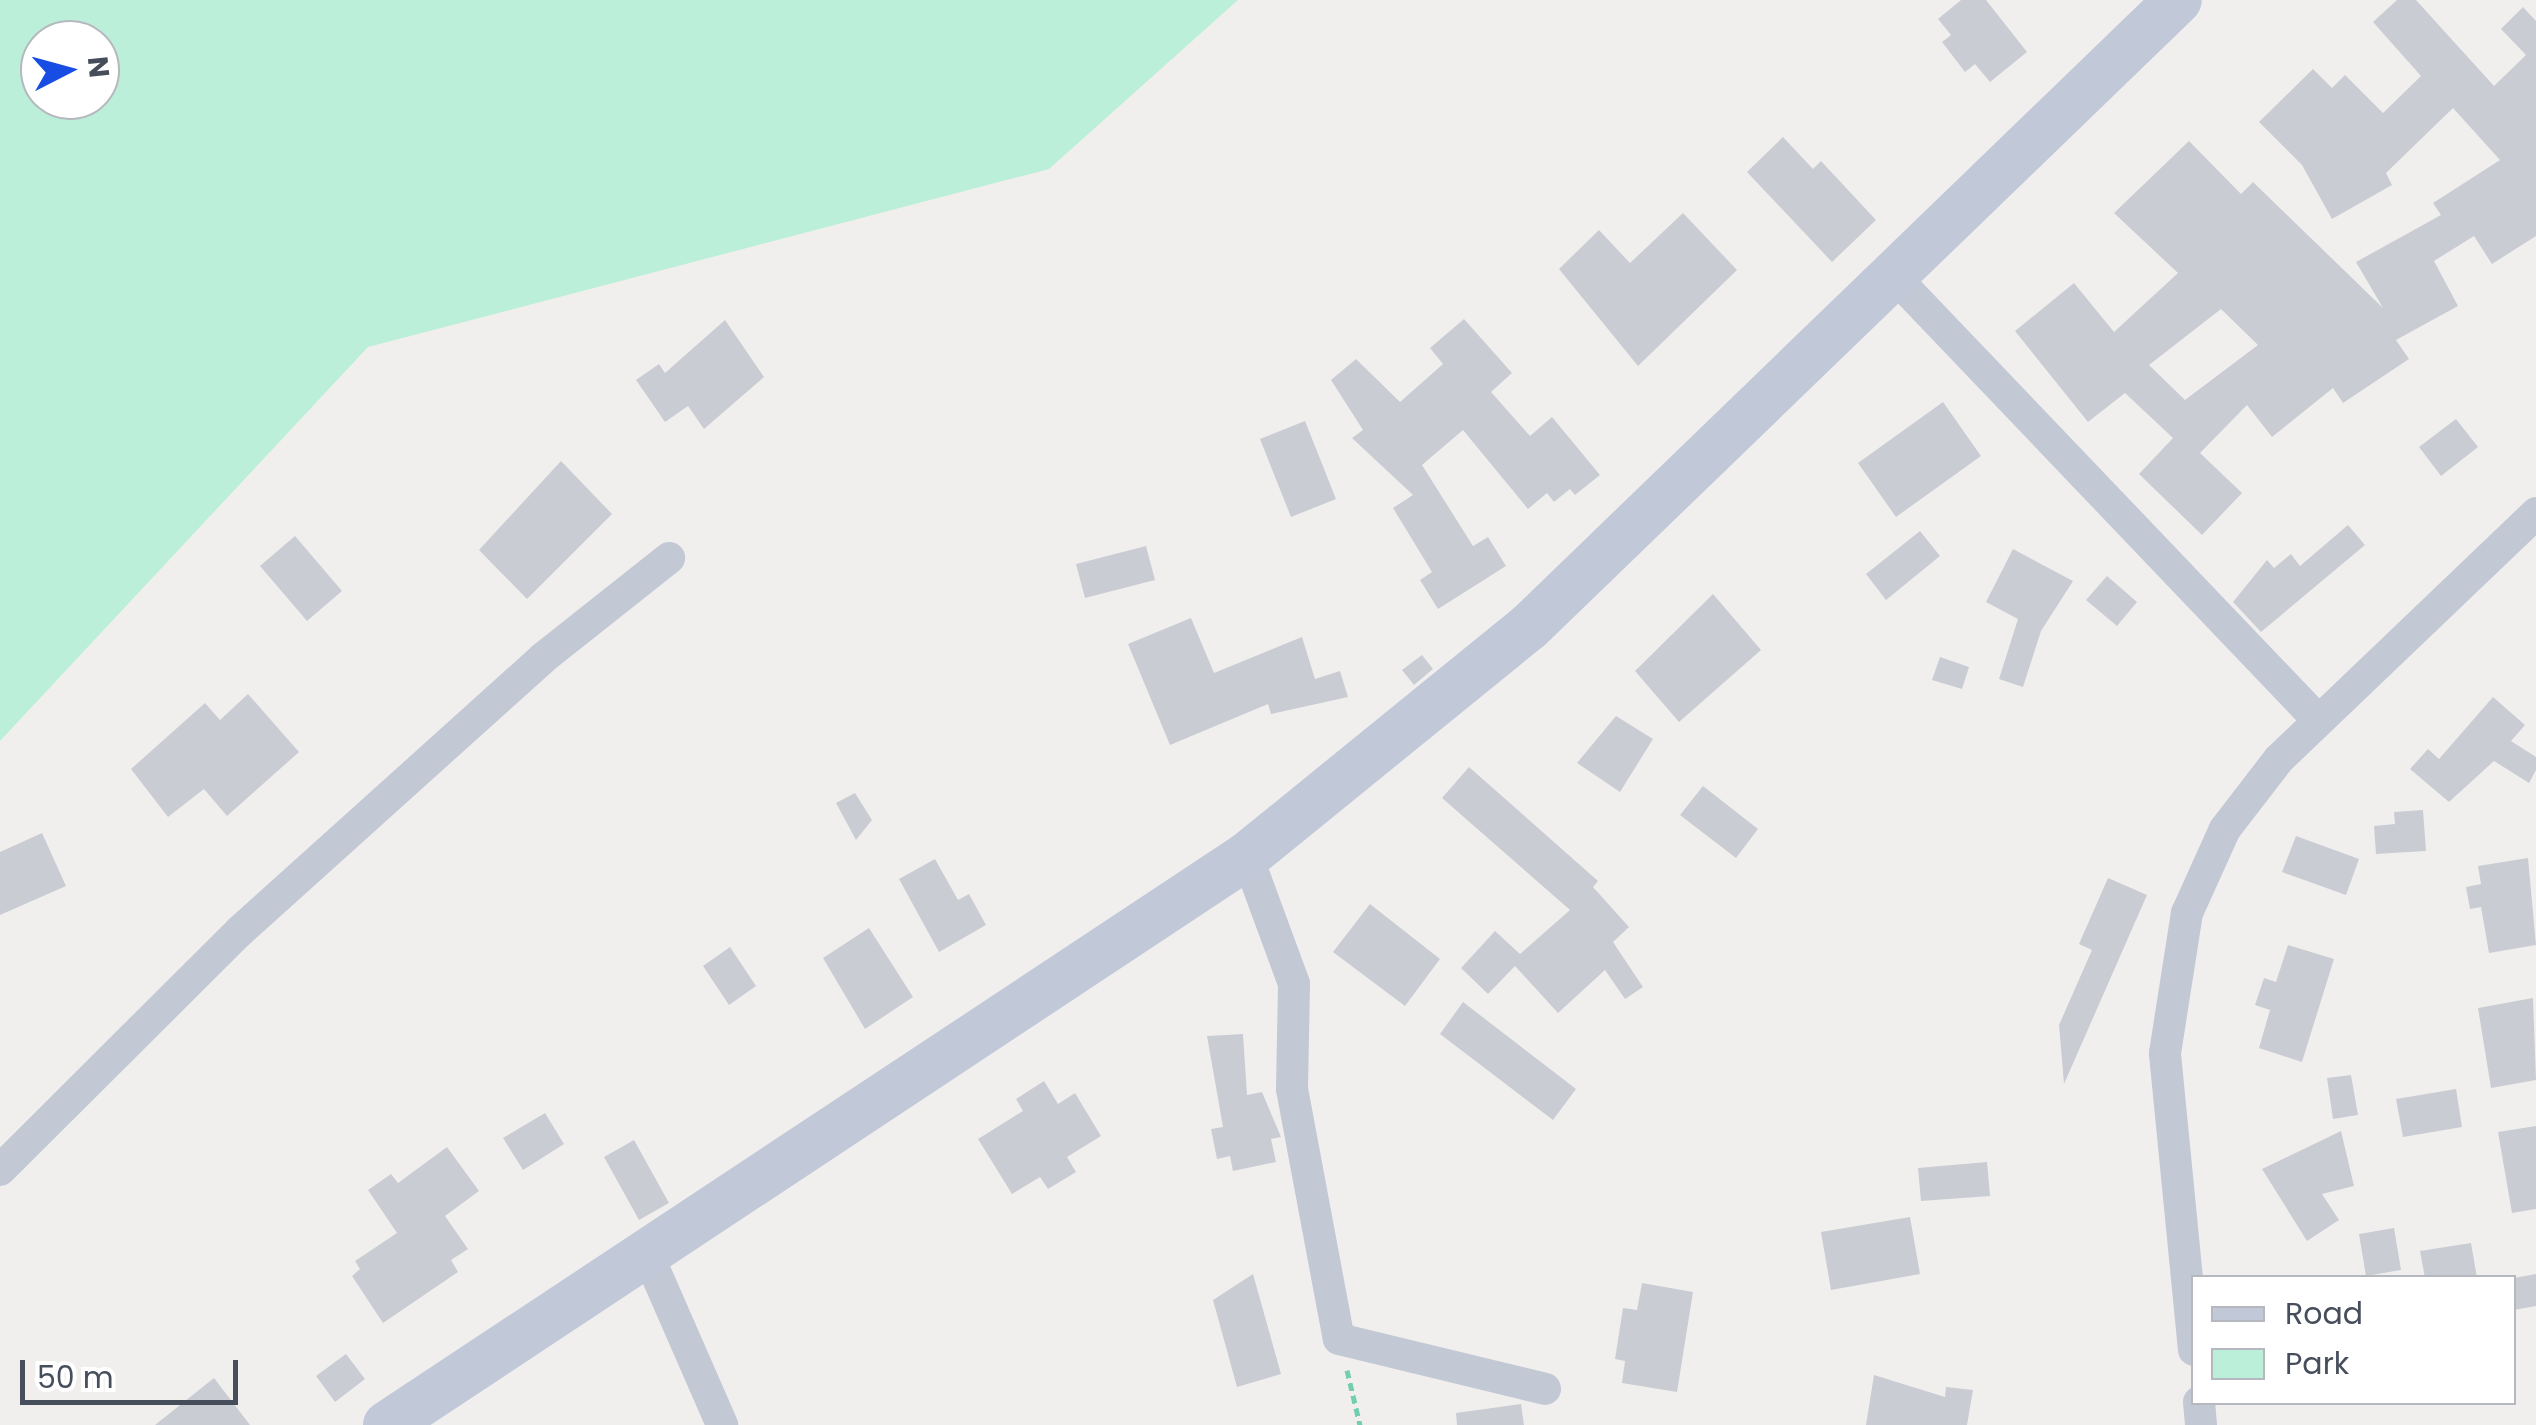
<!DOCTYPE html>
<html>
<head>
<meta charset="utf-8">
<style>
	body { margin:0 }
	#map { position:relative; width:2536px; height:1425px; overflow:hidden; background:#f1efee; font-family:Poppins,sans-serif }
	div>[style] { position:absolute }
	.green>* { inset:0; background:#bcefd9 }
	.building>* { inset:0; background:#caccd4 }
	.path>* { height:5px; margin-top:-2.5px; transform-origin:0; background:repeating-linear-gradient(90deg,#73ceb1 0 8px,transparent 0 13px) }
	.street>* { height:32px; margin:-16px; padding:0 16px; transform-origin:16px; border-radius:16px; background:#c2c8d4 }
	.secondary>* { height:48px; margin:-24px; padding:0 24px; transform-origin:24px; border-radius:24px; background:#c1c8d8 }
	span { translate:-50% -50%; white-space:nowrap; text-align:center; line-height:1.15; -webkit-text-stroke:9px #fff; paint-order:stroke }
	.legend { position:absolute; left:2191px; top:1275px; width:325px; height:130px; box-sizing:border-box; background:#fff; border:2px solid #b5b8be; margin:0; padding:12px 18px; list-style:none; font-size:30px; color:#464e5c }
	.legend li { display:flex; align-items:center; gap:20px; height:50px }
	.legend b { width:50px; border:2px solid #b5b8be }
	.north { position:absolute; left:20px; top:20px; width:100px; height:100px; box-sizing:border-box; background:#fff; border:2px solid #b5b8be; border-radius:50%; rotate:84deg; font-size:28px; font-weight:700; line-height:40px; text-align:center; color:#464e5c }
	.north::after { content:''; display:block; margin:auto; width:35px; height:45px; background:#174de3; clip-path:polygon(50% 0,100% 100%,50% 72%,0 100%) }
	.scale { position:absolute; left:20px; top:1360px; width:218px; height:45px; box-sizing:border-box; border:5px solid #464e5c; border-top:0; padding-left:12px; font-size:30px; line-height:35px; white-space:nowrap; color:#464e5c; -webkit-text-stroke:8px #fff; paint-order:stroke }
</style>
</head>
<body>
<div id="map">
	<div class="green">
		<div style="clip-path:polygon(evenodd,0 0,1238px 0,1049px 169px,368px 347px,0 741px,0 0,40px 40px,100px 40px,100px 100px,40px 100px,40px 40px)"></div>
	</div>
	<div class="building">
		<div style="clip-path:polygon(1961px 0,1986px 0,2027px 52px,1990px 82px,1975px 64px,1965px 72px,1942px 42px,1951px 35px,1938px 19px)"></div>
		<div style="clip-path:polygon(evenodd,2397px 0,2416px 0,2494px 86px,2526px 55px,2501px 29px,2523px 7px,2536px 21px,2536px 236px,2492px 264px,2474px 236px,2434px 261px,2458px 306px,2396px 340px,2409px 359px,2343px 403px,2333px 388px,2272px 437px,2247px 405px,2200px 453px,2242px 493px,2202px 535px,2139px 474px,2173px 438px,2125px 393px,2088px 422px,2015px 331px,2074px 283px,2114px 332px,2178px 273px,2114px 213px,2189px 141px,2241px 194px,2253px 182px,2383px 308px,2356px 262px,2441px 215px,2433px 203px,2500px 160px,2453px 108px,2386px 173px,2392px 185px,2332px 219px,2302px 165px,2259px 122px,2313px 69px,2332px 88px,2345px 75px,2383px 113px,2421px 76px,2373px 22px,2397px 0,2221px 309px,2258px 345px,2185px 400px,2149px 365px,2221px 309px)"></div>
		<div style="clip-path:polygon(1783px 137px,1813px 169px,1821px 161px,1876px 220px,1832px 262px,1747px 172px)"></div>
		<div style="clip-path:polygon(1683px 213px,1737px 270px,1638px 366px,1559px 269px,1599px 230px,1630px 263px)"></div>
		<div style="clip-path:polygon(1464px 319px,1512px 373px,1491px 392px,1530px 436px,1552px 417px,1600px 475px,1575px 495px,1570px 489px,1554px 502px,1547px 493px,1528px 509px,1463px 430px,1422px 465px,1473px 546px,1488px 537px,1506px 566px,1438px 609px,1420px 580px,1432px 572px,1393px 508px,1413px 495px,1352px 438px,1363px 430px,1331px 380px,1356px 359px,1400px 402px,1443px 364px,1430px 348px)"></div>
		<div style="clip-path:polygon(725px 320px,764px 377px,704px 429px,688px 406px,665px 422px,636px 380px,659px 364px,665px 373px)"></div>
		<div style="clip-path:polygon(1943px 402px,1981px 456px,1896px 517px,1858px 463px)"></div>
		<div style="clip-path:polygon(2456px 419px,2478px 447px,2441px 476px,2419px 447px)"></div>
		<div style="clip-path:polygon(1305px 421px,1336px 499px,1291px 517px,1260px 439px)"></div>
		<div style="clip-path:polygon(561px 461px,612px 514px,527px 599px,479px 550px)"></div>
		<div style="clip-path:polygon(2348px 525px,2365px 545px,2261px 632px,2233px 602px,2267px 560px,2274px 568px,2291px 554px,2300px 566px)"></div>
		<div style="clip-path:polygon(1920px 531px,1940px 556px,1886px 600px,1866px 574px)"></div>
		<div style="clip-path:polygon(295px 536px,342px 591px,307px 621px,260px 566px)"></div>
		<div style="clip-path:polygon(1146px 546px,1155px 580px,1085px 598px,1076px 564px)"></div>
		<div style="clip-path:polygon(2013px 549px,2073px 581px,2041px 631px,2023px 687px,1999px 679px,2018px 619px,1986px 602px)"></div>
		<div style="clip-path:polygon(2107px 576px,2137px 602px,2117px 626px,2086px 600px)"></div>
		<div style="clip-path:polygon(1713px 594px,1761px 650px,1679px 722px,1635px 671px)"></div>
		<div style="clip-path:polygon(1191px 618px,1214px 673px,1302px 637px,1315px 679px,1340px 671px,1348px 697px,1271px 714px,1268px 704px,1170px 745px,1128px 644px)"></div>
		<div style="clip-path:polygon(1422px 655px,1433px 669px,1414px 685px,1402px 670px)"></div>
		<div style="clip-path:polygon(1940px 657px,1969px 667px,1962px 689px,1932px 680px)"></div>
		<div style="clip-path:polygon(248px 694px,299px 752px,227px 816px,204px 789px,168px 817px,131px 769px,205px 703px,220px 720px)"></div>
		<div style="clip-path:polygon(2493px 697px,2525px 725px,2511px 741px,2536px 757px,2536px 770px,2529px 783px,2494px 761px,2449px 802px,2410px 769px,2428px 749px,2439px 759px)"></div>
		<div style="clip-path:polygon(1616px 716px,1653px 739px,1620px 792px,1577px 763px)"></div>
		<div style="clip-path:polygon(1469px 767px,1598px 881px,1593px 887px,1629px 927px,1613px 942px,1643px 987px,1625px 999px,1605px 970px,1558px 1013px,1515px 966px,1488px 994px,1461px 968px,1495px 931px,1520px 954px,1570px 910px,1442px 798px)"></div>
		<div style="clip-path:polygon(1703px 786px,1758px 829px,1736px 858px,1680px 815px)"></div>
		<div style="clip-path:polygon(855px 793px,872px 820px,856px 840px,836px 803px)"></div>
		<div style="clip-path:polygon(2423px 810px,2426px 851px,2376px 854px,2374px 826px,2395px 824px,2394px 812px)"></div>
		<div style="clip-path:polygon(42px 833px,66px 886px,0 915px,0 852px)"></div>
		<div style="clip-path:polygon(2296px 836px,2359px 859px,2346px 895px,2282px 872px)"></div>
		<div style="clip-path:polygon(2528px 858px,2536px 945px,2489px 953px,2481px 907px,2470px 909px,2466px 887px,2481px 884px,2478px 866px)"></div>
		<div style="clip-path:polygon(935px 859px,958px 900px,969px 894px,986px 925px,939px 952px,899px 879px)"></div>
		<div style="clip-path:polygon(2108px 878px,2147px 895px,2064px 1084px,2059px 1025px,2092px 950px,2079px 944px)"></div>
		<div style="clip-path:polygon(1370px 904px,1440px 959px,1405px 1006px,1333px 952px)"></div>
		<div style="clip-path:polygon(869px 928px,913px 997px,865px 1029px,823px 958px)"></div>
		<div style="clip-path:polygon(2288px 945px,2334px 959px,2302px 1062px,2259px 1048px,2270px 1010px,2255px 1005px,2264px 978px,2276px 982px)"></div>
		<div style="clip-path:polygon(730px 947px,756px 986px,729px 1005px,703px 966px)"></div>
		<div style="clip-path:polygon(2533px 998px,2536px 1080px,2491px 1088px,2478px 1008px)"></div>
		<div style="clip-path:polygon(1463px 1002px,1576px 1089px,1553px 1120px,1440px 1034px)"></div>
		<div style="clip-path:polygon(1243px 1034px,1247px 1095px,1262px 1092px,1281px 1137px,1271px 1139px,1276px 1162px,1233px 1171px,1230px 1156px,1217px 1159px,1211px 1129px,1223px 1127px,1207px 1036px)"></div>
		<div style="clip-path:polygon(2351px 1075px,2358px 1115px,2333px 1119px,2327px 1078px)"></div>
		<div style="clip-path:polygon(1044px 1081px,1058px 1104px,1075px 1093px,1101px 1136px,1067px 1157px,1076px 1172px,1048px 1189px,1040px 1177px,1012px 1194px,978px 1139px,1023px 1111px,1016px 1099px)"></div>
		<div style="clip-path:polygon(2456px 1089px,2462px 1127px,2403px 1137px,2396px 1099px)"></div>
		<div style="clip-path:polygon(545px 1113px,564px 1144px,523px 1170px,503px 1138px)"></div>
		<div style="clip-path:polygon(2536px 1126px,2536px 1209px,2512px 1213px,2498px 1132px)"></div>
		<div style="clip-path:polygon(2341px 1131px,2354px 1186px,2322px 1194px,2339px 1220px,2307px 1241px,2262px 1169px)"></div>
		<div style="clip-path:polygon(634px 1140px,669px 1203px,639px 1220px,604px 1157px)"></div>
		<div style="clip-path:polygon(447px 1147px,479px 1191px,445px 1216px,468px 1249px,451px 1260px,458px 1272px,383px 1323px,352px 1276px,360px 1269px,355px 1261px,397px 1233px,368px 1190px,391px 1174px,398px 1183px)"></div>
		<div style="clip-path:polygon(1987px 1162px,1990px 1196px,1921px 1201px,1918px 1168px)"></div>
		<div style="clip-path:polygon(1910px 1217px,1920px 1274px,1831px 1290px,1821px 1232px)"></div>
		<div style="clip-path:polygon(2394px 1228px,2401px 1270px,2366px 1276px,2359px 1234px)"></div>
		<div style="clip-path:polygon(2471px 1243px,2477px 1278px,2425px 1278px,2420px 1251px)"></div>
		<div style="clip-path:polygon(1253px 1274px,1281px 1374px,1237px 1387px,1213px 1300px)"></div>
		<div style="clip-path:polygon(2536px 1274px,2536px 1306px,2514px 1310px,2514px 1278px)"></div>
		<div style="clip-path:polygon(1642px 1283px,1693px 1292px,1677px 1392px,1622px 1383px,1625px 1361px,1615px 1359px,1623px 1308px,1637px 1310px)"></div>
		<div style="clip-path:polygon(346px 1354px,365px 1379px,335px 1402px,316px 1376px)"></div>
		<div style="clip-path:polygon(1874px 1375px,1945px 1397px,1946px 1387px,1973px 1390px,1967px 1425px,1866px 1425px)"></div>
		<div style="clip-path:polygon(214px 1378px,250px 1425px,155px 1425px)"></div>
		<div style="clip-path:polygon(1521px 1404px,1524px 1425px,1457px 1425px,1456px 1413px)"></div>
	</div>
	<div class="path">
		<div style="left:1347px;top:1370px;width:57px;rotate:76.7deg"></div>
	</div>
	<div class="street">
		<div style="left:1891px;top:273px;width:618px;rotate:46.31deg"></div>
		<div style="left:1247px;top:856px;width:136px;rotate:69.8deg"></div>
		<div style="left:1294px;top:984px;width:105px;rotate:91.1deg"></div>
		<div style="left:1292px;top:1089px;width:254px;rotate:79.4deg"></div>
		<div style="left:1339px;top:1339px;width:212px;rotate:13.6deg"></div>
		<div style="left:0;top:1170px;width:339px;rotate:-44.9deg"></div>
		<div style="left:240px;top:931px;width:408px;rotate:-42deg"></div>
		<div style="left:543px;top:658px;width:161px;rotate:-38.4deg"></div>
		<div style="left:647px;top:1253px;width:188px;rotate:66.4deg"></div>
		<div style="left:2194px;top:1350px;width:298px;rotate:-95.6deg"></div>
		<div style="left:2165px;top:1053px;width:142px;rotate:-81.1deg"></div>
		<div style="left:2187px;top:913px;width:92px;rotate:-65.7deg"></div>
		<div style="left:2225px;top:829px;width:88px;rotate:-52.4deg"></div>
		<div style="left:2279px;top:759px;width:356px;rotate:-43.7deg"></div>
		<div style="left:2199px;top:1402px;width:23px;rotate:85deg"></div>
	</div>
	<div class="secondary">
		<div style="left:387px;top:1425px;width:1031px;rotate:-33.49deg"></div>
		<div style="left:1247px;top:856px;width:363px;rotate:-39.1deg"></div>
		<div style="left:1529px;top:627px;width:902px;rotate:-44.01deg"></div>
	</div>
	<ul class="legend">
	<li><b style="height:12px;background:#c1c8d8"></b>Road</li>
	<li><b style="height:28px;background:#bcefd9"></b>Park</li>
	</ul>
	<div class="north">N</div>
	<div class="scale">50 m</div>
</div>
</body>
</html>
